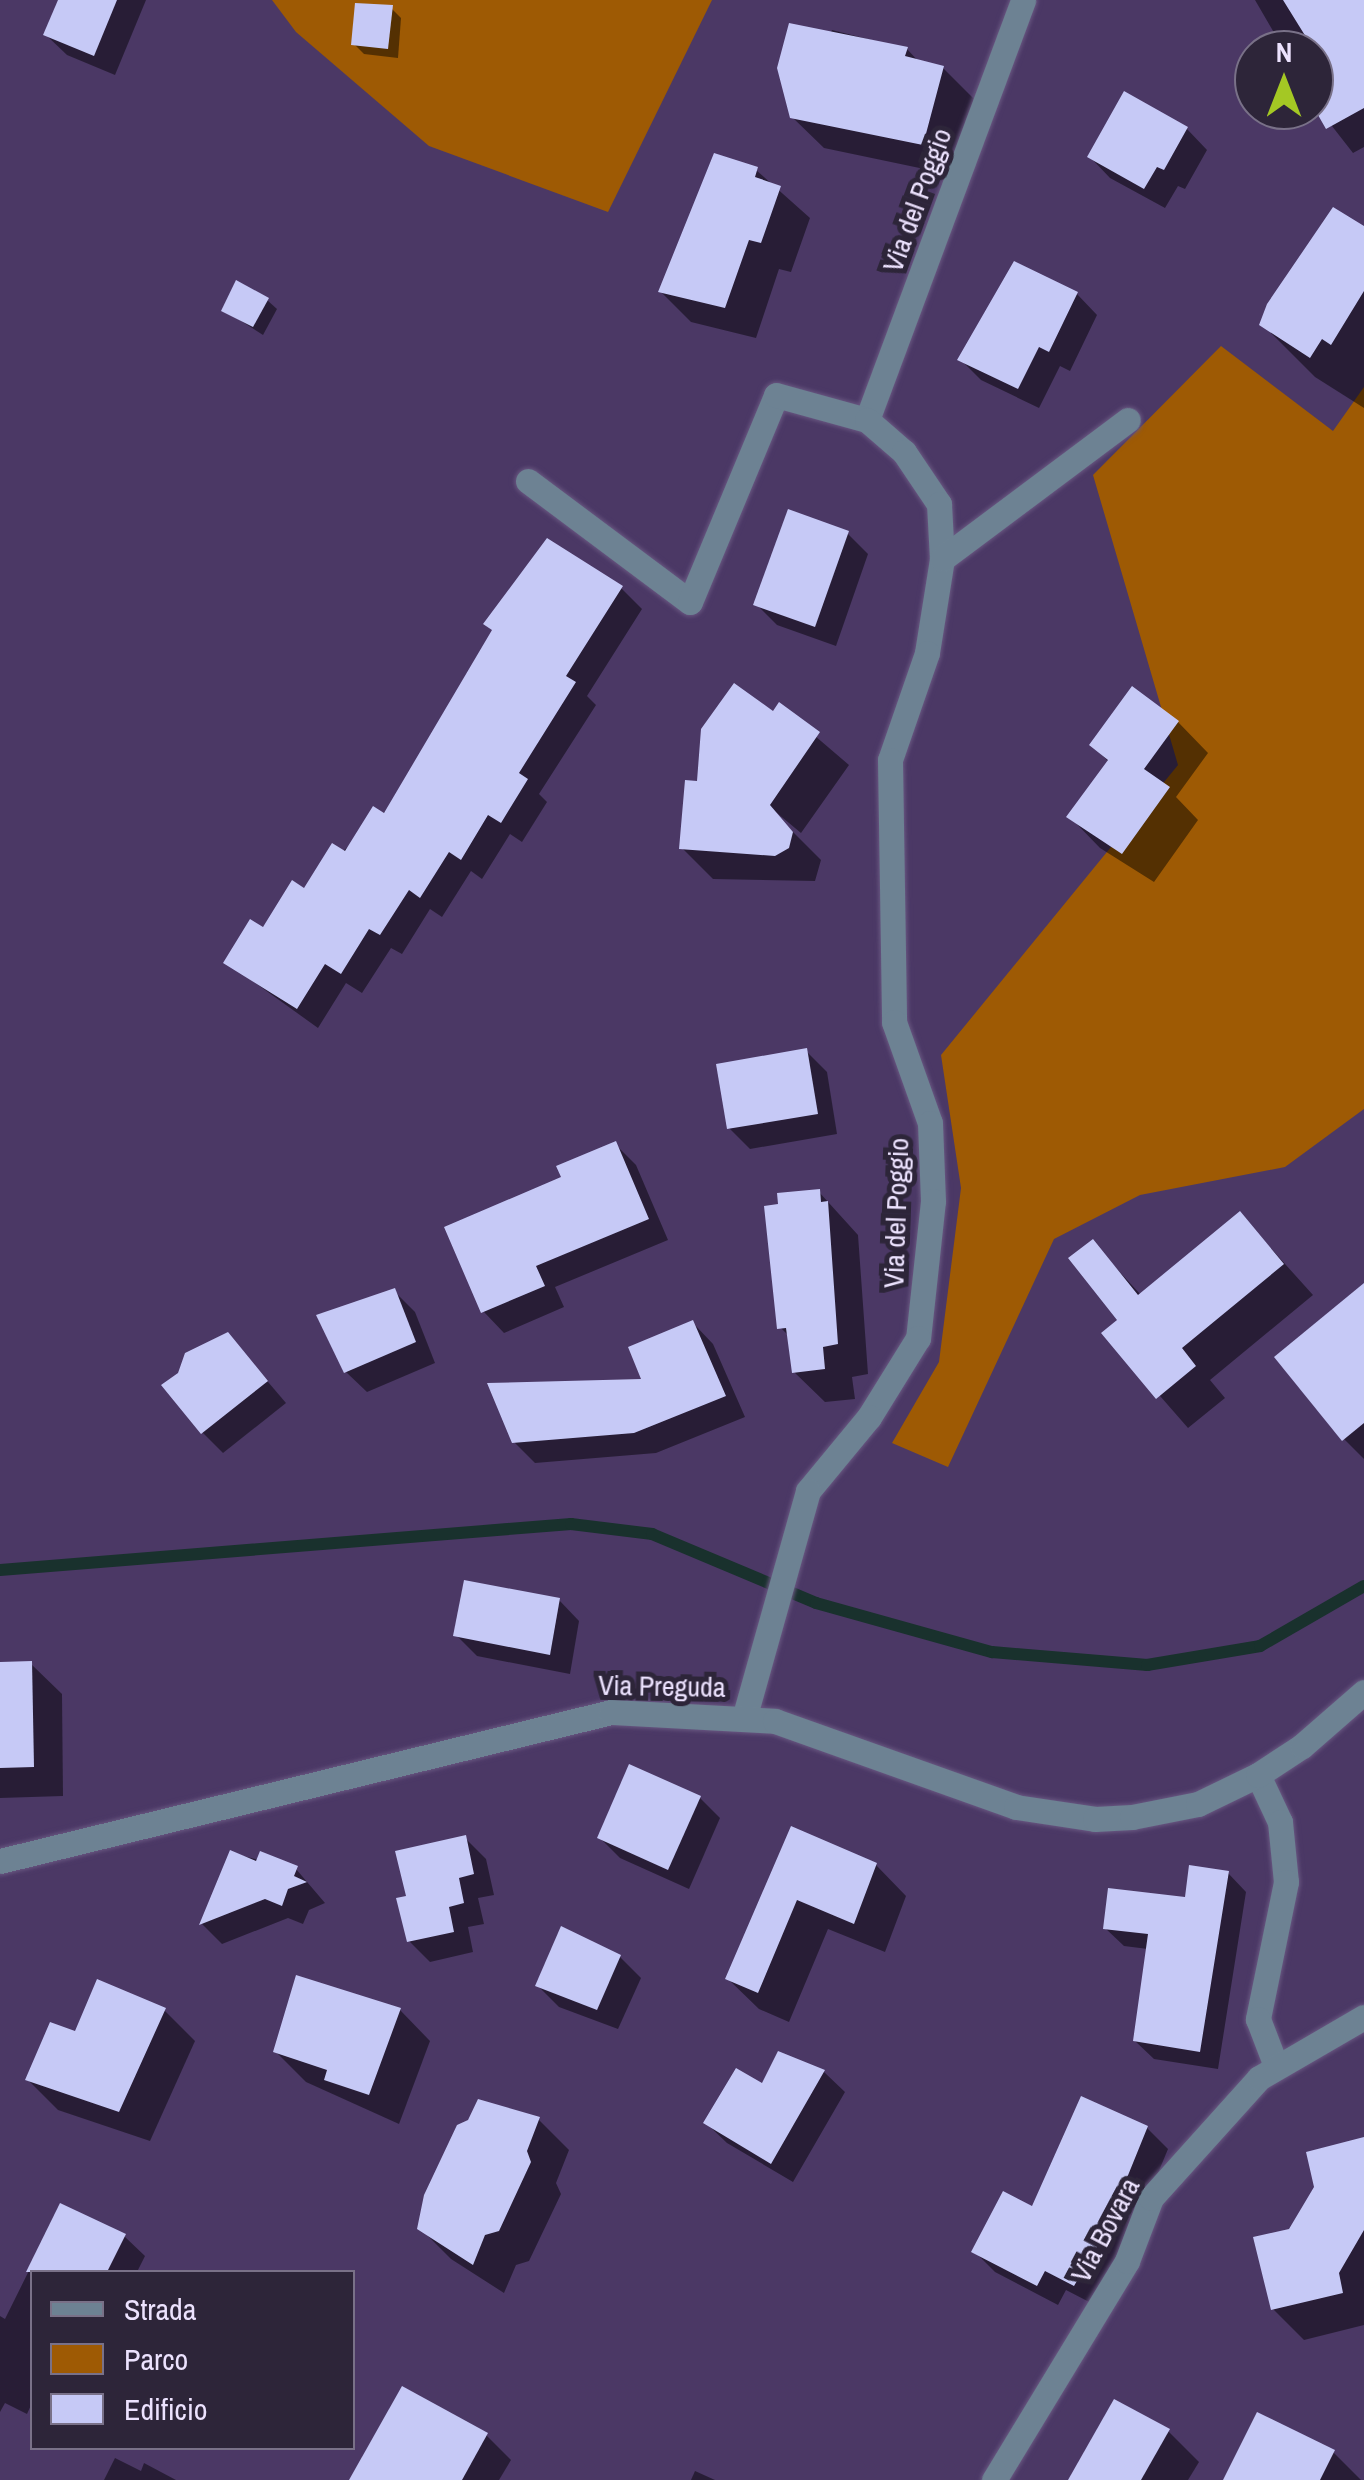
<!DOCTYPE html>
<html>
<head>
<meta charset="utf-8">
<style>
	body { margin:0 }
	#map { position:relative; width:1364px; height:2480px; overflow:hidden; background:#4b3865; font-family:"Archivo Narrow",sans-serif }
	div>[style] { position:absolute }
	.green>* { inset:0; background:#9e5a04 }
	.shadow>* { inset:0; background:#0007 }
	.stream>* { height:12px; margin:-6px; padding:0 6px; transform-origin:6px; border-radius:6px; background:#19312d }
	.building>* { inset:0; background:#c6c9f6 }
	.roads { filter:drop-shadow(0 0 2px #685781) drop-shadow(0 0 2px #685781) }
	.minor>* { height:25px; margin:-12.5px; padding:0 12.5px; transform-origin:12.5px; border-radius:12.5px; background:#6d8293 }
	span { translate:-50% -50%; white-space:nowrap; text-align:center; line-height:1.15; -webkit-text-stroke:10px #2d2539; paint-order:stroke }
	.street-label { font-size:28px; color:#ece2fe }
	.legend { position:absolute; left:30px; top:2270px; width:325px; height:180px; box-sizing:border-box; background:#2d2539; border:2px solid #797188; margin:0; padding:12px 18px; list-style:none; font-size:30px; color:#ece2fe }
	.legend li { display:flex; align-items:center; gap:20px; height:50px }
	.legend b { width:50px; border:2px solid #797188 }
	.north { position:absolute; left:1234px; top:30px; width:100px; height:100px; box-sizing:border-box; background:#2d2539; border:2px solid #797188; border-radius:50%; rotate:0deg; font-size:28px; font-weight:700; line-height:40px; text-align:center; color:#ece2fe }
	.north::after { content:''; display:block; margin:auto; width:35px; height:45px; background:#a4c824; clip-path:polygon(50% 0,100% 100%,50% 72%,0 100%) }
</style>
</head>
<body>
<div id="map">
	<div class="green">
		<div style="clip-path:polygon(272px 0,712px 0,608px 212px,429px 146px,296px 32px)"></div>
		<div style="clip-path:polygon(1221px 346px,1333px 431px,1364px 387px,1364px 1109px,1285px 1167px,1140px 1195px,1054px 1239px,948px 1467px,892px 1443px,939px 1362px,961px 1188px,941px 1055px,1178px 765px,1093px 475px)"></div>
	</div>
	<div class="shadow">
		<div style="clip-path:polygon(61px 0,146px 0,115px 75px,67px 55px,46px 35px)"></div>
		<div style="clip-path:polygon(1255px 0,1364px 0,1364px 147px,1353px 153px,1314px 103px,1314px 50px,1284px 50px)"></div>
		<div style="clip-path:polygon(391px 8px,401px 18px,398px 58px,364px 54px,354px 44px)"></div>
		<div style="clip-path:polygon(832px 30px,907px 49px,920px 63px,943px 68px,974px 99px,953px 175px,824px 148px,792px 117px)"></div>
		<div style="clip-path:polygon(1187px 129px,1207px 150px,1185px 189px,1178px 186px,1165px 208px,1110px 178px,1090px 157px)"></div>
		<div style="clip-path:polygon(756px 170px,810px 218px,791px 272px,779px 269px,756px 338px,691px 322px,661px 292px)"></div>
		<div style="clip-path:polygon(1364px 229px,1364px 408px,1315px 377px,1262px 324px)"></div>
		<div style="clip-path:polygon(1077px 294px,1097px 315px,1070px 371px,1060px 366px,1039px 408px,981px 380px,960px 359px)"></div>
		<div style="clip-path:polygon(267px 300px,277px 309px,263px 335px,224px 310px)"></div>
		<div style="clip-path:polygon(847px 533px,868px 554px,836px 646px,777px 625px,756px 604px)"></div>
		<div style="clip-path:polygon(621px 588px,642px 609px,587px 696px,596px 705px,539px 794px,547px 802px,522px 842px,510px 834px,482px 879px,471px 871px,442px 917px,430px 909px,402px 954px,391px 948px,362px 993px,346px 983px,318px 1028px,226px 962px)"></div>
		<div style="clip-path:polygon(780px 706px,849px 765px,801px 833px,759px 798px,821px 860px,815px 881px,713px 879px,682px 848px,699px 784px)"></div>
		<div style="clip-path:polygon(1178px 722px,1208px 753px,1176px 797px,1198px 820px,1154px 882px,1100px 848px,1070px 817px,1109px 762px,1092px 745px)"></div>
		<div style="clip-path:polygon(806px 1051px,827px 1072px,837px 1134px,750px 1149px,729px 1128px)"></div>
		<div style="clip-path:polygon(615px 1144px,636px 1165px,668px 1240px,555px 1287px,564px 1307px,504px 1333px,484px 1312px,447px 1228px,564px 1178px)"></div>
		<div style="clip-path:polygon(819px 1192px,858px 1235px,868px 1374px,852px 1377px,855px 1399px,825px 1402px,794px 1372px,790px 1337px,780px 1327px)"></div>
		<div style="clip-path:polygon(1240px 1214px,1313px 1295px,1210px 1380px,1225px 1398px,1188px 1428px,1105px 1333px,1120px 1321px,1092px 1242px,1141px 1295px)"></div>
		<div style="clip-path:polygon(1364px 1286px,1364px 1459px,1344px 1439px)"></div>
		<div style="clip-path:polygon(394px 1291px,415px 1312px,435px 1363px,367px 1392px,346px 1372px)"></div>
		<div style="clip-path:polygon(693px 1323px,713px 1344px,745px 1417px,656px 1453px,535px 1463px,514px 1442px,644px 1381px)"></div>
		<div style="clip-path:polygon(228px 1335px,286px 1403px,223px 1453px,202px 1432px)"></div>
		<div style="clip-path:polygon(559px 1600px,579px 1621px,570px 1674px,477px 1656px,456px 1635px)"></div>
		<div style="clip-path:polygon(31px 1664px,62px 1694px,63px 1796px,0 1798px,0 1665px)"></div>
		<div style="clip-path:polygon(700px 1798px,720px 1818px,689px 1889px,620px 1858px,600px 1838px)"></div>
		<div style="clip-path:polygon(792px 1829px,876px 1865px,906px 1896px,885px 1952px,828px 1929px,789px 2022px,759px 2009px,728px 1979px)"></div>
		<div style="clip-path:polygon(465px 1838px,486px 1859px,494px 1895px,478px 1898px,484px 1924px,468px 1927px,473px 1952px,430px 1962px,409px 1941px,409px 1898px)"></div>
		<div style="clip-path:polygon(231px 1853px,296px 1869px,325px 1903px,309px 1910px,303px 1924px,288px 1918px,222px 1944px,202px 1924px)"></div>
		<div style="clip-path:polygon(1228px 1873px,1246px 1892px,1218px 2069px,1154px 2059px,1135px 2041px,1148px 1949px,1124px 1946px,1105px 1928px,1187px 1900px)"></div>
		<div style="clip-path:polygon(620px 1957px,641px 1978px,618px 2029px,559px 2007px,538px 1986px)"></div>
		<div style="clip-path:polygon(164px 2010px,195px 2041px,150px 2141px,58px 2110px,28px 2080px)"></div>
		<div style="clip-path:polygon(400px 2010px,430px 2041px,399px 2124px,306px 2082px,276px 2052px)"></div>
		<div style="clip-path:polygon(780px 2054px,824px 2072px,845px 2092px,793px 2182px,727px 2143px,706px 2123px,763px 2087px)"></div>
		<div style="clip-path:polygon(538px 2119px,569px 2150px,556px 2183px,561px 2194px,529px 2261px,516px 2265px,504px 2293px,451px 2259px,420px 2228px)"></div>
		<div style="clip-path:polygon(1147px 2128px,1168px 2149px,1123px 2258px,1095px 2305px,1066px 2290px,1058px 2305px,995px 2272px,974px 2251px)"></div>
		<div style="clip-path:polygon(1364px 2140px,1364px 2325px,1304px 2340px,1273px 2309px,1291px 2231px)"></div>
		<div style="clip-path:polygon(61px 2206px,124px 2236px,145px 2256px,137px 2272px,32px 2272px,32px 2403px,27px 2414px,5px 2403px,0 2412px,0 2316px,5px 2319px)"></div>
		<div style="clip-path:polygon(1168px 2431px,1199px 2462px,1188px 2480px,1071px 2480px)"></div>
		<div style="clip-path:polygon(486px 2435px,511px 2460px,499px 2480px,351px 2480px)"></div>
		<div style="clip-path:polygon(1333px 2452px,1361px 2480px,1226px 2480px)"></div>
		<div style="clip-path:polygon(115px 2458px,141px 2471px,144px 2463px,176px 2480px,104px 2480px)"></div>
		<div style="clip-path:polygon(695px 2471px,715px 2480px,691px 2480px)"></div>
	</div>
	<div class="stream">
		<div style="left:0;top:1570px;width:573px;rotate:-4.61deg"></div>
		<div style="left:571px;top:1524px;width:82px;rotate:7deg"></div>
		<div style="left:652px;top:1534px;width:178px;rotate:22.8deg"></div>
		<div style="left:816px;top:1603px;width:183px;rotate:15.6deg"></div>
		<div style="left:992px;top:1652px;width:156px;rotate:4.8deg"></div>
		<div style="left:1147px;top:1665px;width:115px;rotate:-9.5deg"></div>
		<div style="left:1260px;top:1646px;width:120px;rotate:-30deg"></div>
	</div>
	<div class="building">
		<div style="clip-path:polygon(58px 0,117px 0,94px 56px,43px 35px)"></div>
		<div style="clip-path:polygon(1283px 0,1364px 0,1364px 108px,1326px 129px,1314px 108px,1314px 50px)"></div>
		<div style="clip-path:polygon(355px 3px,393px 5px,388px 49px,351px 45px)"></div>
		<div style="clip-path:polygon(789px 23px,908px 47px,905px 56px,944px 66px,923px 145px,790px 118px,777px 68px)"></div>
		<div style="clip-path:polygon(1124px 91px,1188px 127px,1164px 170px,1157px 167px,1144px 189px,1087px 157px)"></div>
		<div style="clip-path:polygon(714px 153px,758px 167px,755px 177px,781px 186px,761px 243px,749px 240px,725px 308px,658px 292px)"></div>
		<div style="clip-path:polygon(1333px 207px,1364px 226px,1364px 291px,1331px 345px,1322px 339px,1310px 358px,1259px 325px,1267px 304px)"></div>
		<div style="clip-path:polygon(1014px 261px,1078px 292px,1049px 352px,1039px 347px,1018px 389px,957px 360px)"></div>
		<div style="clip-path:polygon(236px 280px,269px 298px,253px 327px,221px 311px)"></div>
		<div style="clip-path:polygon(788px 509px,849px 531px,815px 627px,753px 605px)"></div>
		<div style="clip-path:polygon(547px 538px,623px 586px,566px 676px,576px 682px,519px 773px,528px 779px,501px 823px,488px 815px,461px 860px,449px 852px,420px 898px,409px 890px,380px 935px,369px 929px,341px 974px,325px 964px,297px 1009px,223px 963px,250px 919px,263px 927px,292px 880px,304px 888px,332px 843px,345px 851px,373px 806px,384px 813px,492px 630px,483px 624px)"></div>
		<div style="clip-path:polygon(734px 683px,773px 711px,779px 702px,820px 732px,770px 805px,793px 832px,789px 848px,775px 856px,679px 849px,685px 780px,697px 781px,701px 729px)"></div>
		<div style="clip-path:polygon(1132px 686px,1179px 721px,1144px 769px,1170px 787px,1122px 854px,1066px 817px,1108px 760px,1089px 745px)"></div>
		<div style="clip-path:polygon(807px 1048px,818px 1114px,727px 1129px,716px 1064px)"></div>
		<div style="clip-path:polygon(616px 1141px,649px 1219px,536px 1266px,545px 1286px,481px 1313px,444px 1227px,561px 1177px,556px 1166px)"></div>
		<div style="clip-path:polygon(820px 1189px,821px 1202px,828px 1201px,838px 1344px,823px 1347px,825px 1369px,792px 1373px,786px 1328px,777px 1329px,764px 1206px,778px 1204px,777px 1193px)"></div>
		<div style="clip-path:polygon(1240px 1211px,1284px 1264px,1182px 1348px,1196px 1366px,1156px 1399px,1101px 1333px,1117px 1320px,1068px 1258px,1093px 1239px,1138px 1295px)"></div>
		<div style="clip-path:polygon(1364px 1283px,1364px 1423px,1342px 1441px,1274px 1357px)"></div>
		<div style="clip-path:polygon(395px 1288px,416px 1342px,344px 1373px,316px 1315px)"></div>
		<div style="clip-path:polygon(693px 1320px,726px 1396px,634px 1433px,512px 1443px,487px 1383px,641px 1379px,628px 1347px)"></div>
		<div style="clip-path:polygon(228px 1332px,268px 1381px,201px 1434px,161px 1385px,178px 1373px,185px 1353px)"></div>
		<div style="clip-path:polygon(464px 1580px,560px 1598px,550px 1655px,453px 1636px)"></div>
		<div style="clip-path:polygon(32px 1661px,34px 1767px,0 1768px,0 1662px)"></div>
		<div style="clip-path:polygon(629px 1764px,701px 1796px,668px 1870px,597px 1838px)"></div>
		<div style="clip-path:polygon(791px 1826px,877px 1863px,854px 1924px,797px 1900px,758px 1993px,725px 1979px)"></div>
		<div style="clip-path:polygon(466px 1835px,474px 1874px,459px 1878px,464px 1903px,449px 1907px,454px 1932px,407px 1942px,396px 1898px,406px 1896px,395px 1851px)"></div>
		<div style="clip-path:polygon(230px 1850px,256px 1861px,260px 1851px,298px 1866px,294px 1876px,307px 1882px,288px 1889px,282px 1906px,265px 1899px,199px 1925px)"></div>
		<div style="clip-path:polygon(1189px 1865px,1229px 1871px,1200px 2052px,1133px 2041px,1148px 1934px,1103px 1929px,1108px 1888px,1185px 1897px)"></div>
		<div style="clip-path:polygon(561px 1926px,621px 1955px,597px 2010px,535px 1986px)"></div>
		<div style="clip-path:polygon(296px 1975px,401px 2008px,369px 2095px,324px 2080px,327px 2070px,273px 2052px)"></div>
		<div style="clip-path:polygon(97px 1979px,166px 2008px,119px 2112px,25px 2080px,50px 2022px,75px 2031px)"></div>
		<div style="clip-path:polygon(778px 2051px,825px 2070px,771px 2164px,703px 2123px,736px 2068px,762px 2083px)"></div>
		<div style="clip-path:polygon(1081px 2096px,1148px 2126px,1103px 2237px,1074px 2286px,1045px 2271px,1037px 2286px,971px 2252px,1003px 2191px,1032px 2206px)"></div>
		<div style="clip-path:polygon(478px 2099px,540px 2117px,527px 2151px,531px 2162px,499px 2231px,485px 2235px,473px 2265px,417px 2229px,424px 2195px,457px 2125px,468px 2120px)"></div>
		<div style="clip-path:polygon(1364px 2137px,1364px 2230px,1339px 2273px,1343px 2293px,1271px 2310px,1253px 2237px,1289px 2229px,1314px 2187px,1306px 2152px)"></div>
		<div style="clip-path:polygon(60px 2203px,126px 2234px,107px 2272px,26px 2272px)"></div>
		<div style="clip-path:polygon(402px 2386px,488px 2433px,462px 2480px,349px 2480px)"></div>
		<div style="clip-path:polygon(1114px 2399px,1170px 2429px,1141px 2480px,1068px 2480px)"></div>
		<div style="clip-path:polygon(1257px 2412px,1335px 2450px,1320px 2480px,1223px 2480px)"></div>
	</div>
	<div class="roads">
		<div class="minor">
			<div style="left:867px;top:420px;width:448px;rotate:-69.6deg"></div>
			<div style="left:528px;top:481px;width:202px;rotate:36.8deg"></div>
			<div style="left:690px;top:602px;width:224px;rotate:-67.4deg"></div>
			<div style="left:776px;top:395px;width:94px;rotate:15.4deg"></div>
			<div style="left:867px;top:420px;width:49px;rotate:40.9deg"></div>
			<div style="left:904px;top:452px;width:63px;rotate:56.1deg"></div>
			<div style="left:939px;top:504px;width:55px;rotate:86.9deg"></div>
			<div style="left:942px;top:559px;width:95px;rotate:99.1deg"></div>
			<div style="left:927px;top:653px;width:113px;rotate:109.1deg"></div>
			<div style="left:890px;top:760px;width:262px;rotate:89.1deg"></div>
			<div style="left:894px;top:1022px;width:107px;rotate:70.4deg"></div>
			<div style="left:930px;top:1123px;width:78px;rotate:87.8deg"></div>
			<div style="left:933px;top:1201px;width:138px;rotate:96.2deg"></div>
			<div style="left:918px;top:1338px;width:93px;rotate:121.8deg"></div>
			<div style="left:869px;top:1417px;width:96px;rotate:129.5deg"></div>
			<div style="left:808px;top:1491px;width:236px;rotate:105.7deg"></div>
			<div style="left:942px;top:559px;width:232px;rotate:-36.8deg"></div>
			<div style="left:1258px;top:1775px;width:52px;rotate:64.9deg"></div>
			<div style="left:1280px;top:1822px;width:60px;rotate:84.3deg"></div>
			<div style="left:1286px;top:1882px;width:140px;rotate:101.6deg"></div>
			<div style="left:1258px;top:2019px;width:50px;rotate:69deg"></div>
			<div style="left:0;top:1861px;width:629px;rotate:-13.7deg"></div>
			<div style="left:611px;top:1712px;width:164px;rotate:3.1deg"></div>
			<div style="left:775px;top:1721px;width:256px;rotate:19.6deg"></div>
			<div style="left:1016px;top:1807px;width:80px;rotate:8.6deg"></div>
			<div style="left:1095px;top:1819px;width:37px;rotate:-3deg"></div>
			<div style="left:1132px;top:1817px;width:67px;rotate:-11.1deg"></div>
			<div style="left:1198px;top:1804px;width:67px;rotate:-25.8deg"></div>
			<div style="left:1258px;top:1775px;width:53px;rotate:-33.4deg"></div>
			<div style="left:1302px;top:1746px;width:82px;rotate:-41.1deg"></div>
			<div style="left:994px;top:2480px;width:256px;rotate:-58.7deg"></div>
			<div style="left:1127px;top:2261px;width:67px;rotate:-69.1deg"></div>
			<div style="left:1151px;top:2198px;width:161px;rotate:-48deg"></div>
			<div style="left:1259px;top:2078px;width:121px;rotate:-30.2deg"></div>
		</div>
	</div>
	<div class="street-label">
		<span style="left:917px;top:200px;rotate:-70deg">Via del Poggio</span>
		<span style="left:896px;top:1213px;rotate:-88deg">Via del Poggio</span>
		<span style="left:662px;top:1686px;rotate:1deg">Via Preguda</span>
		<span style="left:1105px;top:2230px;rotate:-62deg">Via Bovara</span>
	</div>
	<ul class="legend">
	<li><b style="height:12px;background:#6d8293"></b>Strada</li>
	<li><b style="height:28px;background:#9e5a04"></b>Parco</li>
	<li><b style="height:28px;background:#c6c9f6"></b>Edificio</li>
	</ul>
	<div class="north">N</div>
</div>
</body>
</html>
